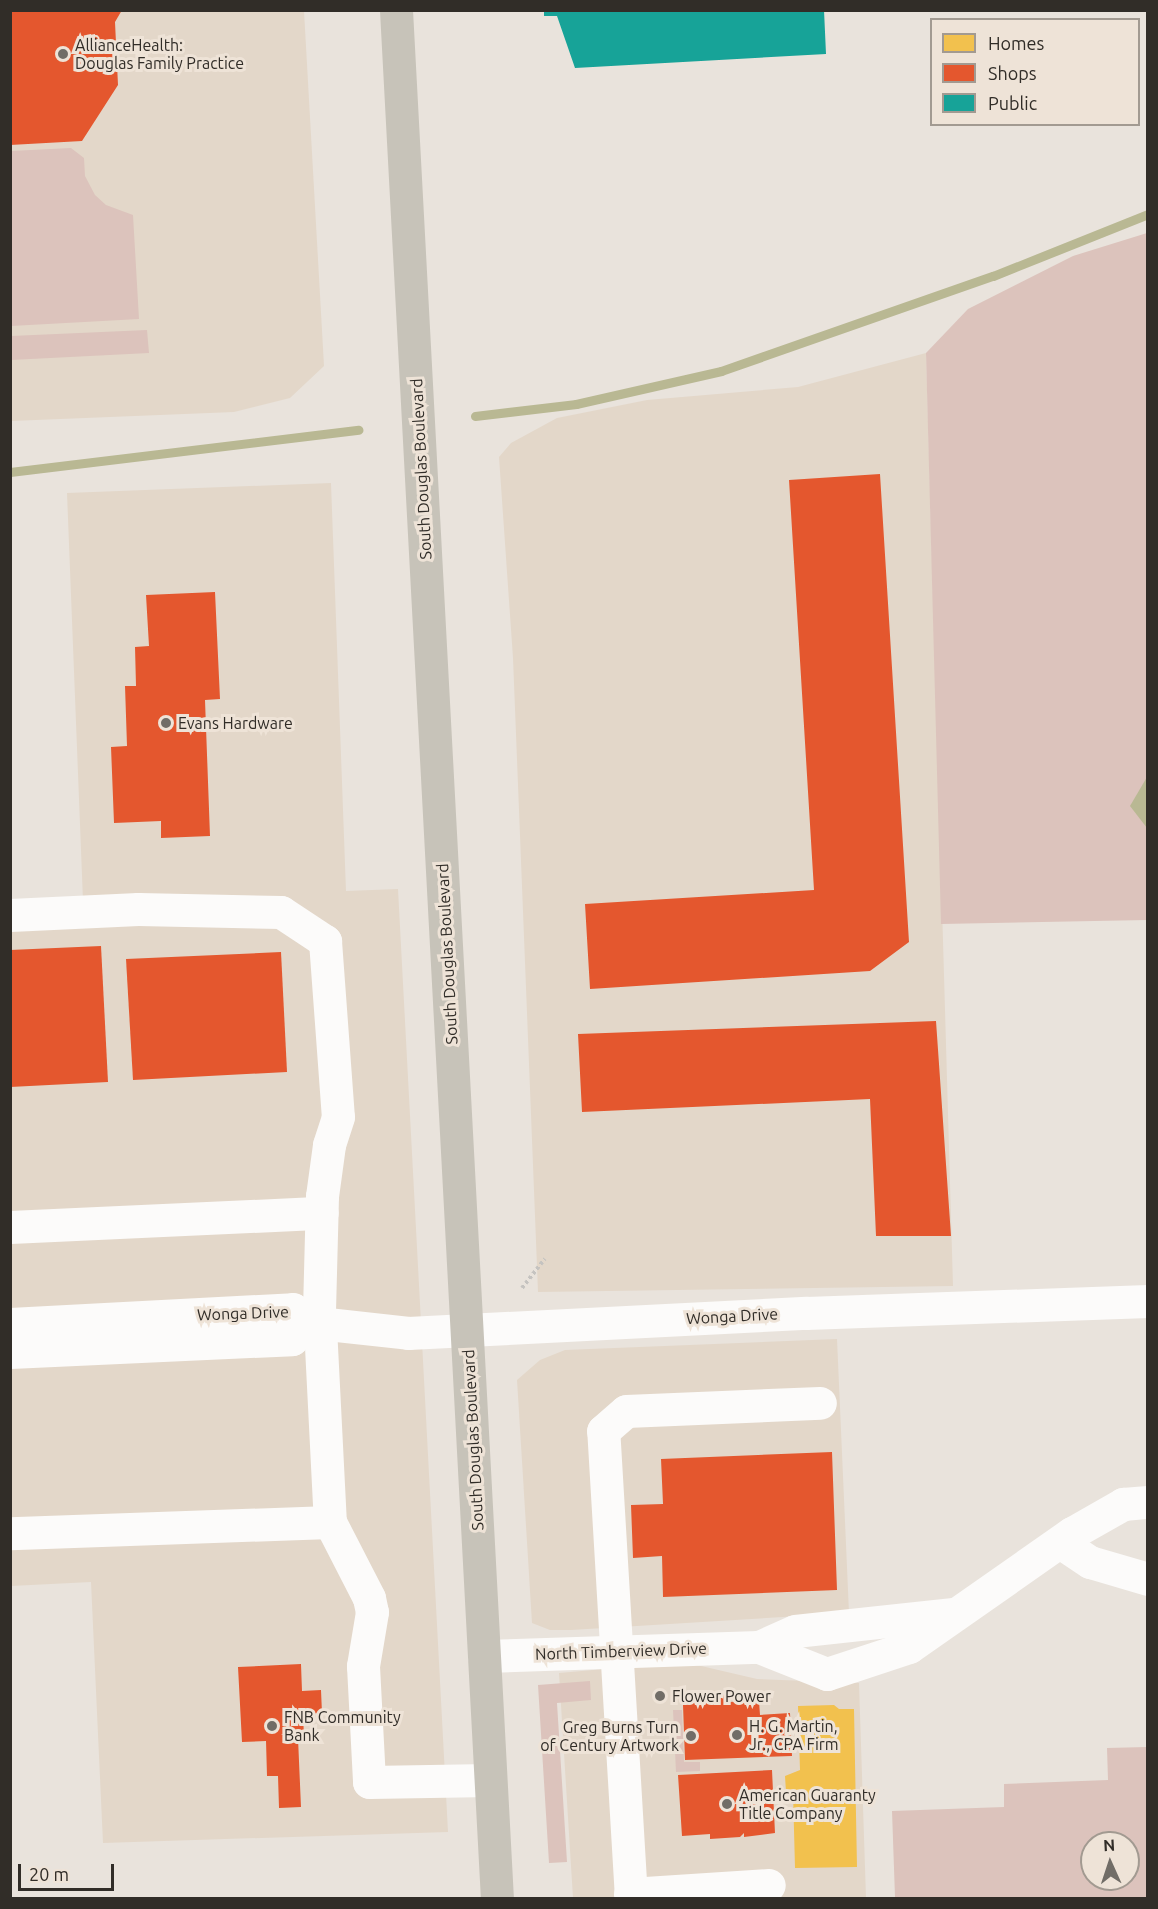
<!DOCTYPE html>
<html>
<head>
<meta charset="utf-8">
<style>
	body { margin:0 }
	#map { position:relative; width:1158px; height:1909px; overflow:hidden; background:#e9e3dc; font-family:Ubuntu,sans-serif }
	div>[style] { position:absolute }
	.built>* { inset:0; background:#e3d7c9 }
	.green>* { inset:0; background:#dcc3bc }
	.water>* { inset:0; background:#b9b893 }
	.homes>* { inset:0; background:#f2c14e }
	.shops>* { inset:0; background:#e4572e }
	.public>* { inset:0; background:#17a398 }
	.stream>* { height:9px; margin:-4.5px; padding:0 4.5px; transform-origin:4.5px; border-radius:4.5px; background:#b9b893 }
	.path>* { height:4px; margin-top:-2px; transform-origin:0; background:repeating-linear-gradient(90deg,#c5c3c0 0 3px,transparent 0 6px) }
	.minor>* { height:33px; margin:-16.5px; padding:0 16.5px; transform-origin:16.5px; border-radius:16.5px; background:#fcfbfa }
	.major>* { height:33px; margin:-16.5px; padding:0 16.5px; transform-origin:16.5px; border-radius:16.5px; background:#c7c3b9 }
	.dots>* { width:16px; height:16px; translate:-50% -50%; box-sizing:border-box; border:3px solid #eee3d7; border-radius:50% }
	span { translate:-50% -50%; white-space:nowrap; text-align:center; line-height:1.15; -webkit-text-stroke:6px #eee3d7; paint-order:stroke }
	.poi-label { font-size:16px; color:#312d28 }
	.left { translate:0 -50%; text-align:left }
	.right { translate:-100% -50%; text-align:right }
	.street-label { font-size:16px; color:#312d28 }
	.frame { position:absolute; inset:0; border:12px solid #312d28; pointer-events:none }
	.legend { position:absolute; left:930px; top:18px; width:210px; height:108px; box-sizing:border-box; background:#eee3d7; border:2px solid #a29a91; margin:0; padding:8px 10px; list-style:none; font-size:18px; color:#312d28 }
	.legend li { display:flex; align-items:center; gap:12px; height:30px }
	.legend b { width:30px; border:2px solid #a29a91 }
	.north { position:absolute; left:1080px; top:1831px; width:60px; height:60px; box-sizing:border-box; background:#eee3d7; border:2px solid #a29a91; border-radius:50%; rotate:357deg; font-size:16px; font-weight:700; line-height:24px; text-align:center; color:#312d28 }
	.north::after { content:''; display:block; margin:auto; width:21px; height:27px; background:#716d67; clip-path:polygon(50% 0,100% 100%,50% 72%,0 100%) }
	.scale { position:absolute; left:18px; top:1864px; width:96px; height:27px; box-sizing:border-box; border:3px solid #312d28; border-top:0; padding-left:8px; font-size:18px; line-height:21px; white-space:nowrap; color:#312d28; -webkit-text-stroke:4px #eee3d7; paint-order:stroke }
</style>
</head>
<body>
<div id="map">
	<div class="built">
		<div style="clip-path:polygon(10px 11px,304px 11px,324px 366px,290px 398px,234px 412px,11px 421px)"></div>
		<div style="clip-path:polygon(926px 353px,953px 1286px,538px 1292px,513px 658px,499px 457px,511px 443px,557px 418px,647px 400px,798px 387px)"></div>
		<div style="clip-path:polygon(331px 483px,346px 891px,398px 889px,448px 1832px,103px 1843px,91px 1582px,11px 1586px,11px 906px,83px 901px,67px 493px)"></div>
		<div style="clip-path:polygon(837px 1339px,849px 1613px,571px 1630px,550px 1630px,532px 1623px,517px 1380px,540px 1360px,565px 1350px)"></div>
		<div style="clip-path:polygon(684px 1662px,757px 1679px,859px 1683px,866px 1898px,573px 1898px,559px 1673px)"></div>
	</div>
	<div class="green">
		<div style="clip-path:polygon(71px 148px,84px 158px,85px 176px,95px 195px,106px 205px,133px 215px,139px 319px,11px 326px,11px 151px)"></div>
		<div style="clip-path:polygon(1147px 233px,1147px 920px,941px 924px,926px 353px,968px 309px,1073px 256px)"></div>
		<div style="clip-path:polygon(147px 330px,149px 353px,11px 360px,11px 336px)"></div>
		<div style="clip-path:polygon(590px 1681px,591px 1700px,557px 1703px,567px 1862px,549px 1863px,538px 1685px)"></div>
		<div style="clip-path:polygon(673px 1710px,682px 1710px,684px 1762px,700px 1762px,700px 1771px,676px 1772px)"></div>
		<div style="clip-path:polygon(evenodd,1147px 1747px,1147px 1898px,853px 1898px,895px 1897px,892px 1811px,1004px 1807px,1004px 1784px,1108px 1780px,1107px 1748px,1147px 1747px,1092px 1843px,1128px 1843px,1128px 1879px,1092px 1879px,1092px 1843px)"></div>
	</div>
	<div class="water">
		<div style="clip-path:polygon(1147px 777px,1147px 828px,1130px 806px)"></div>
	</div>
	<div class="homes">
		<div style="clip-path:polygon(834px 1705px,839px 1709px,854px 1709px,857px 1867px,795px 1868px,793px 1792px,786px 1792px,785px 1776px,800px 1770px,798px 1706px)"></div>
	</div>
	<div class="shops">
		<div style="clip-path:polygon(10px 10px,122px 10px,115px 22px,118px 85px,82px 141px,10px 145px)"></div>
		<div style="clip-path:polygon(880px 474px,909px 942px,870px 971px,590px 989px,585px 904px,814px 890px,789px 480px)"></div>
		<div style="clip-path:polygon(215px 592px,220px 699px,205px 700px,210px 836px,161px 838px,161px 821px,114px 823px,111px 747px,127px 746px,125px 686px,136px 686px,135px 647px,149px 646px,146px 595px)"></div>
		<div style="clip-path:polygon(101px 946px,108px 1082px,10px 1087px,10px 950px)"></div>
		<div style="clip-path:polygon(281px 952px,287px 1072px,133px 1080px,126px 959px)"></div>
		<div style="clip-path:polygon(936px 1021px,951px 1236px,876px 1236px,870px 1099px,582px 1112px,578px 1034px)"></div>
		<div style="clip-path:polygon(832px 1452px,837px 1590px,663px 1597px,662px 1556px,633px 1558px,631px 1505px,663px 1504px,661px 1459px)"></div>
		<div style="clip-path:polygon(301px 1664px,302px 1691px,321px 1690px,322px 1713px,303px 1714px,304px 1737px,298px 1738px,301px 1807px,279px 1808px,278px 1776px,267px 1776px,266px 1741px,242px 1742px,238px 1667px)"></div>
		<div style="clip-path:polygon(727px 1691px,728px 1702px,759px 1701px,760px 1715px,790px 1713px,792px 1756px,685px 1760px,683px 1705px,691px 1704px,691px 1693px)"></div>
		<div style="clip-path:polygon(772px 1770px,775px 1833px,744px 1837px,744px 1833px,740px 1837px,710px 1839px,710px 1834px,682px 1836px,678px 1775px)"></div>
	</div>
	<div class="public">
		<div style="clip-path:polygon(544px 10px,824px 10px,826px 54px,575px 68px,557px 16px,544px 16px)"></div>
	</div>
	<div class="stream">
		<div style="left:475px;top:416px;width:102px;rotate:-6.8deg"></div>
		<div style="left:576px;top:404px;width:149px;rotate:-12.8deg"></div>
		<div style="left:721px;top:371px;width:288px;rotate:-19.3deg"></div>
		<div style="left:993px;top:276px;width:167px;rotate:-21.8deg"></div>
		<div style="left:10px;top:472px;width:351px;rotate:-6.9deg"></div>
	</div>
	<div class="path">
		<div style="left:522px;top:1288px;width:37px;rotate:-52deg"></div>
	</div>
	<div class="minor">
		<div style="left:10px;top:915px;width:128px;rotate:-2.7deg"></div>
		<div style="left:138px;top:909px;width:143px;rotate:1.2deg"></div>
		<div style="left:281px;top:912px;width:53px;rotate:33.4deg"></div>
		<div style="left:325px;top:941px;width:176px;rotate:85.8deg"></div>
		<div style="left:338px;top:1117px;width:29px;rotate:108deg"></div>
		<div style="left:329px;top:1145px;width:51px;rotate:97.8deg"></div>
		<div style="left:322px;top:1196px;width:111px;rotate:91.5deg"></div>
		<div style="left:319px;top:1307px;width:215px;rotate:87.1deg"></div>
		<div style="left:330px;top:1522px;width:320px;rotate:178deg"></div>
		<div style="left:10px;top:1227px;width:312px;rotate:-2.6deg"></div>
		<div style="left:309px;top:1322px;width:100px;rotate:6.3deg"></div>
		<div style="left:408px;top:1333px;width:399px;rotate:-2.9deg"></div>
		<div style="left:806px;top:1313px;width:342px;rotate:-2deg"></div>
		<div style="left:10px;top:1324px;width:283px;rotate:-3deg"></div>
		<div style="left:293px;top:1309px;width:21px;rotate:39deg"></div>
		<div style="left:10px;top:1352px;width:282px;rotate:-2.6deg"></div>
		<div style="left:292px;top:1339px;width:24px;rotate:-45deg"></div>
		<div style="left:330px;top:1522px;width:85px;rotate:62.8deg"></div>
		<div style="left:369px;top:1598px;width:14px;rotate:78deg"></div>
		<div style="left:372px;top:1612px;width:55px;rotate:99.5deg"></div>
		<div style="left:363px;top:1666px;width:116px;rotate:87deg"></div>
		<div style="left:369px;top:1782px;width:121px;rotate:-0.9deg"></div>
		<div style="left:1060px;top:1542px;width:36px;rotate:34deg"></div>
		<div style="left:1090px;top:1562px;width:60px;rotate:16.3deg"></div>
		<div style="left:759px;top:1647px;width:39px;rotate:-24deg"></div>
		<div style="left:795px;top:1631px;width:157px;rotate:-6.2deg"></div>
		<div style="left:484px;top:1656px;width:275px;rotate:-1.9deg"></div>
		<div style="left:759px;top:1647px;width:73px;rotate:21.7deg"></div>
		<div style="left:827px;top:1674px;width:86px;rotate:-18.2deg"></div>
		<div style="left:909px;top:1647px;width:199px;rotate:-35deg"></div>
		<div style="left:1072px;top:1533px;width:59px;rotate:-29.6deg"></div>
		<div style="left:1123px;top:1504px;width:25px;rotate:-5deg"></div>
		<div style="left:630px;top:1894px;width:139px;rotate:-3.7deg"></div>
		<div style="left:631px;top:1898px;width:468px;rotate:-93.4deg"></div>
		<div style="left:603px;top:1431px;width:30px;rotate:-41deg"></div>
		<div style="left:626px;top:1411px;width:194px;rotate:-2.4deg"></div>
	</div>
	<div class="major">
		<div style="left:396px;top:10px;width:1891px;rotate:86.94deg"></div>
	</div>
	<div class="dots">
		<div style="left:63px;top:54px;background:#716d67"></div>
		<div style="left:166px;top:723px;background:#716d67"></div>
		<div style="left:660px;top:1696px;background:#716d67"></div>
		<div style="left:272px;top:1726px;background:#716d67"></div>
		<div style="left:737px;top:1735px;background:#716d67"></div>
		<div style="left:691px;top:1736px;background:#716d67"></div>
		<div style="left:727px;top:1804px;background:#716d67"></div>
	</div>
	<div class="poi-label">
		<span class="left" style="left:75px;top:54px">AllianceHealth:<br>Douglas Family Practice</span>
		<span class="left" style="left:178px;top:723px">Evans Hardware</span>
		<span class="left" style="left:672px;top:1696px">Flower Power</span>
		<span class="left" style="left:284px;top:1726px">FNB Community<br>Bank</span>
		<span class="left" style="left:749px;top:1735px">H. G. Martin,<br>Jr., CPA Firm</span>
		<span class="right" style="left:679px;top:1736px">Greg Burns Turn<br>of Century Artwork</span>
		<span class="left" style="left:739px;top:1804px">American Guaranty<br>Title Company</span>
	</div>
	<div class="street-label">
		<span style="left:421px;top:469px;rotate:-93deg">South Douglas Boulevard</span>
		<span style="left:447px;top:954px;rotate:-93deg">South Douglas Boulevard</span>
		<span style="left:243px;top:1313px;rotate:-2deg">Wonga Drive</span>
		<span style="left:732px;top:1316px;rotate:-3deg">Wonga Drive</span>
		<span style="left:473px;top:1440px;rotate:-93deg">South Douglas Boulevard</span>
		<span style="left:621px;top:1651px;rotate:-2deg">North Timberview Drive</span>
	</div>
	<div class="frame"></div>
	<ul class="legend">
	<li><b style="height:16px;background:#f2c14e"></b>Homes</li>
	<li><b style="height:16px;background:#e4572e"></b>Shops</li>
	<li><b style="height:16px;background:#17a398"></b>Public</li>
	</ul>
	<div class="north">N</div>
	<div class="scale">20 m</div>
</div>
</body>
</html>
